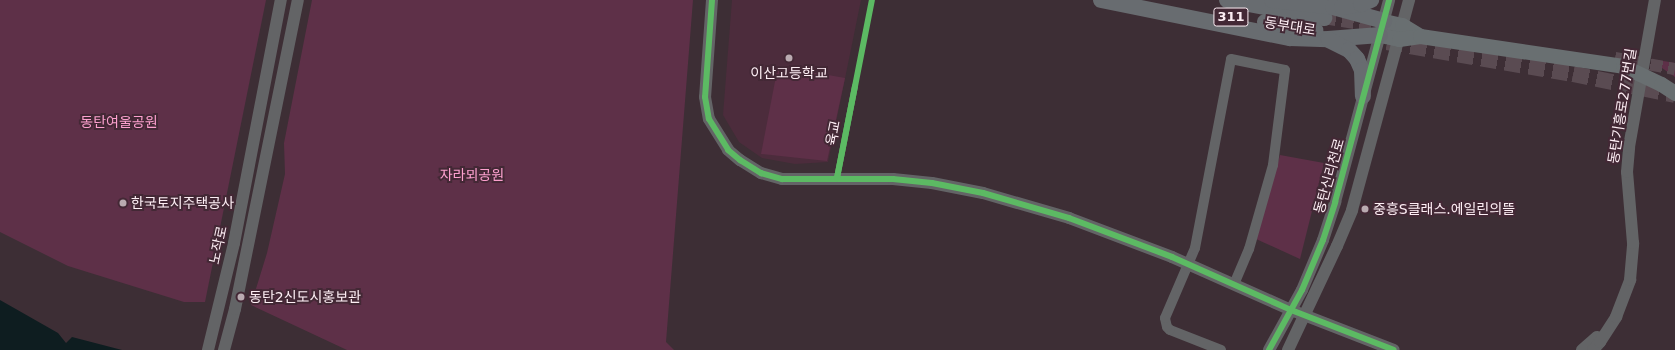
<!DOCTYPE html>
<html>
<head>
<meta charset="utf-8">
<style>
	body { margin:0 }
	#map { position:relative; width:1675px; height:350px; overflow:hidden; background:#3d2e35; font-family:"DejaVu Sans","Noto Sans KR",sans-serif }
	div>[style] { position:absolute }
	.built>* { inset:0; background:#4c2c3c }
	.green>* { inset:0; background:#5e3048 }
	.water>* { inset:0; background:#0e1d20 }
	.tertiary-tunnel>* { height:12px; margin-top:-6px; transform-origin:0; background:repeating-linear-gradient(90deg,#5a4b52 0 12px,transparent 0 18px) }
	.trunk-tunnel>* { height:16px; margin-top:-8px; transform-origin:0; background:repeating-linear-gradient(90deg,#5a4b52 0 16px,transparent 0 24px) }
	.minor>* { height:10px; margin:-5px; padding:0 5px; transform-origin:5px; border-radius:5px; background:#636466 }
	.tertiary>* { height:12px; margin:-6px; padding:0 6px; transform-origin:6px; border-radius:6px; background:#636466 }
	.primary>* { height:15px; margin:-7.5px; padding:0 7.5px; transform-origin:7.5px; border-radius:7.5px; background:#696f71 }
	.trunk>* { height:16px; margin:-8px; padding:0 8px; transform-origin:8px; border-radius:8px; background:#686c70 }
	.cycleway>* { height:6px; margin:-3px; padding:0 3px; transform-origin:3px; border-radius:3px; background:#5cba63 }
	.dots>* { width:11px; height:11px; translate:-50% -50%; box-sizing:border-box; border:2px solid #432835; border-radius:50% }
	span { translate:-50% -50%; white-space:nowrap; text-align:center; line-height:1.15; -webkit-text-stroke:4px #432835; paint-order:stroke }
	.shield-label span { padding:1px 3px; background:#432835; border:1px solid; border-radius:3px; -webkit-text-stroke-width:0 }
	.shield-label { font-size:13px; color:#fdeef4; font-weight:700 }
	.street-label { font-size:14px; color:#fdeef4 }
	.poi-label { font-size:14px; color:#fdeef4 }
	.left { translate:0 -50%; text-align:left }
	.park-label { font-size:14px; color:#fca0ce }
</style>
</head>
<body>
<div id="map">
	<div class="built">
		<div style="clip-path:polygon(732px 0,861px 0,828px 162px,795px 164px,762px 158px,739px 142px,723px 115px)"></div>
	</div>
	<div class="green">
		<div style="clip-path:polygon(0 0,266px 0,205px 302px,184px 302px,68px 266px,0 232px)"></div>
		<div style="clip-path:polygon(312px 0,693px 0,666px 342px,674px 350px,347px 350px,251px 305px,267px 253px,285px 174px,284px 143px)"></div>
		<div style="clip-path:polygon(1658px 60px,1675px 63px,1675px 77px,1662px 68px)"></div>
		<div style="clip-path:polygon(778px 66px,845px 78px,827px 161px,761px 154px)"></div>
		<div style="clip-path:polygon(1280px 155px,1324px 163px,1300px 259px,1256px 239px)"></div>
	</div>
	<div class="water">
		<div style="clip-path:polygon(0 300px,58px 333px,66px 343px,72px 337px,122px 350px,0 350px)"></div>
	</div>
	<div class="tertiary-tunnel">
		<div style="left:1324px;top:18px;width:62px;rotate:9.3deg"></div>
		<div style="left:1615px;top:58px;width:61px;rotate:10.4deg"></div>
	</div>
	<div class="trunk-tunnel">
		<div style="left:1387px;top:42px;width:189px;rotate:9.8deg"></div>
		<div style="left:1573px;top:74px;width:104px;rotate:11.6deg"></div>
	</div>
	<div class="minor">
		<div style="left:1221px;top:350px;width:55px;rotate:-158.6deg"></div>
		<div style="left:1170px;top:330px;width:4px;rotate:-135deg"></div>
		<div style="left:1167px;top:327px;width:9px;rotate:-103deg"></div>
		<div style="left:1165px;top:318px;width:76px;rotate:-66.8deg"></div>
		<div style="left:1195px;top:248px;width:192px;rotate:-79.2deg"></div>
		<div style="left:1231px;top:59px;width:55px;rotate:11.5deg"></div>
		<div style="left:1285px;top:70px;width:96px;rotate:97.2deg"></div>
		<div style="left:1273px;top:165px;width:87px;rotate:105.9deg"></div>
		<div style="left:1249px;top:249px;width:38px;rotate:113deg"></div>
	</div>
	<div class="tertiary">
		<div style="left:712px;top:0;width:97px;rotate:94.1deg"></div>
		<div style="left:705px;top:97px;width:22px;rotate:80deg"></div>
		<div style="left:709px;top:119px;width:36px;rotate:58deg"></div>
		<div style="left:728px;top:150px;width:16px;rotate:40deg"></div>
		<div style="left:740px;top:160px;width:25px;rotate:32deg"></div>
		<div style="left:761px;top:173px;width:22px;rotate:16deg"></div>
		<div style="left:782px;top:179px;width:111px"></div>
		<div style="left:893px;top:179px;width:39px;rotate:6deg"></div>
		<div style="left:932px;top:183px;width:52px;rotate:11.1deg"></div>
		<div style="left:983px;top:193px;width:90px;rotate:16.2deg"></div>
		<div style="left:1069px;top:218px;width:110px;rotate:20.7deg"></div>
		<div style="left:1172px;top:257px;width:130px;rotate:24deg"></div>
		<div style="left:1291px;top:310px;width:110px;rotate:21.2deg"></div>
		<div style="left:208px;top:350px;width:110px;rotate:-76.3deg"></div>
		<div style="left:234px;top:243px;width:248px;rotate:-79.1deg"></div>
		<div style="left:224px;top:350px;width:42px;rotate:-75deg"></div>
		<div style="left:235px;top:309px;width:315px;rotate:-78.5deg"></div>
		<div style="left:1269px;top:350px;width:68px;rotate:-61.2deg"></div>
		<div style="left:1302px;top:290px;width:54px;rotate:-67.2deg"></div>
		<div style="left:1323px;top:240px;width:40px;rotate:-72deg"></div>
		<div style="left:1335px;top:202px;width:209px;rotate:-75deg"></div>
		<div style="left:1288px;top:350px;width:115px;rotate:-64.8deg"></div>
		<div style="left:1337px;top:246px;width:39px;rotate:-67deg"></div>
		<div style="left:1352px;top:210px;width:218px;rotate:-74.8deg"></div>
		<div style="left:1582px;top:350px;width:20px;rotate:-41deg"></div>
		<div style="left:1593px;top:350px;width:11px;rotate:-49deg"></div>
		<div style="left:1600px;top:342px;width:30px;rotate:-57deg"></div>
		<div style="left:1616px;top:317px;width:40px;rotate:-69deg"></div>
		<div style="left:1630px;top:280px;width:37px;rotate:-85deg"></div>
		<div style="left:1633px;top:243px;width:71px;rotate:-94.8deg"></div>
		<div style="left:1627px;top:172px;width:25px;rotate:-85deg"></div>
		<div style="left:1629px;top:147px;width:149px;rotate:-80deg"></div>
	</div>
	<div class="primary">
		<div style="left:1384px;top:21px;width:18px;rotate:13deg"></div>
		<div style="left:1402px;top:25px;width:21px;rotate:31deg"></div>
		<div style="left:1380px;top:35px;width:19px;rotate:12deg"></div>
		<div style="left:1399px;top:39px;width:21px;rotate:-8deg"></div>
		<div style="left:1420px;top:36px;width:205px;rotate:8.4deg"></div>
		<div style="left:1623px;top:66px;width:42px;rotate:25.3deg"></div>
		<div style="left:1661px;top:84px;width:17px;rotate:33deg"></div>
	</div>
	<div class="trunk">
		<div style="left:1101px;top:0;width:193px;rotate:11.4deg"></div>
		<div style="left:1290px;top:38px;width:38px;rotate:2deg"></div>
		<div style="left:1328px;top:39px;width:52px;rotate:-4.4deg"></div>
		<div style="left:1227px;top:0;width:99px;rotate:10.5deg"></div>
		<div style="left:1272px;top:0;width:61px;rotate:6.5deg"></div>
		<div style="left:1333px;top:7px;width:53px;rotate:15.4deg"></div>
		<div style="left:1342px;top:7px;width:19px;rotate:-9deg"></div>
		<div style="left:1361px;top:4px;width:11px;rotate:-22deg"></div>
		<div style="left:1265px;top:22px;width:51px;rotate:9.1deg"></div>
		<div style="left:1329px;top:40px;width:22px;rotate:27deg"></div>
		<div style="left:1349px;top:50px;width:12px;rotate:48deg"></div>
		<div style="left:1357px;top:59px;width:12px;rotate:66deg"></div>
		<div style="left:1362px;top:70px;width:26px;rotate:88deg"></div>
	</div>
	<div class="cycleway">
		<div style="left:712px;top:0;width:97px;rotate:94.1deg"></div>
		<div style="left:705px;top:97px;width:22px;rotate:80deg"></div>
		<div style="left:709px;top:119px;width:36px;rotate:58deg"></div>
		<div style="left:728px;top:150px;width:16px;rotate:40deg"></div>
		<div style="left:740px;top:160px;width:25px;rotate:32deg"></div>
		<div style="left:761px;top:173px;width:22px;rotate:16deg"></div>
		<div style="left:782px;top:179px;width:111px"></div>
		<div style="left:893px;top:179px;width:39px;rotate:6deg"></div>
		<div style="left:932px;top:183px;width:52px;rotate:11.1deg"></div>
		<div style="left:983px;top:193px;width:90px;rotate:16.2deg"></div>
		<div style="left:1069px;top:218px;width:110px;rotate:20.7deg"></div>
		<div style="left:1172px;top:257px;width:130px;rotate:24deg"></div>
		<div style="left:1291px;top:310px;width:110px;rotate:21.2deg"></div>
		<div style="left:855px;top:86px;width:94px;rotate:101.1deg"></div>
		<div style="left:837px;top:178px;width:181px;rotate:-78.9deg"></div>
		<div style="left:1269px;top:350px;width:68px;rotate:-61.2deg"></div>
		<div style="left:1302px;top:290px;width:54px;rotate:-67.2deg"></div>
		<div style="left:1323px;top:240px;width:40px;rotate:-72deg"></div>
		<div style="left:1335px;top:202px;width:209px;rotate:-75deg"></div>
	</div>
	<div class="dots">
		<div style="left:789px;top:58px;background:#baabb1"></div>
		<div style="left:123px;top:203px;background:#baabb1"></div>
		<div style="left:1365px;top:209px;background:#baabb1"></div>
		<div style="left:241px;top:297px;background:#baabb1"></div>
	</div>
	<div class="shield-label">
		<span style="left:1231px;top:17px">311</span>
	</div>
	<div class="street-label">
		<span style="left:1290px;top:26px;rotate:9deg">동부대로</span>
		<span style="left:1622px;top:106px;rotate:-81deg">동탄기흥로277번길</span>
		<span style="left:833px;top:133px;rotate:-79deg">육교</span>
		<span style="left:1329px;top:176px;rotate:-74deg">동탄신리천로</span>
		<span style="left:218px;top:245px;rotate:-78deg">노작로</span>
	</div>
	<div class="poi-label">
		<span style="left:789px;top:73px">이산고등학교</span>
		<span class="left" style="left:131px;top:203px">한국토지주택공사</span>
		<span class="left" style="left:1373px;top:209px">중흥S클래스.에일린의뜰</span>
		<span class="left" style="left:249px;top:297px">동탄2신도시홍보관</span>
	</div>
	<div class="park-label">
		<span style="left:119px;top:122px">동탄여울공원</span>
		<span style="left:472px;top:175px">자라뫼공원</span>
	</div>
</div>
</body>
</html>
